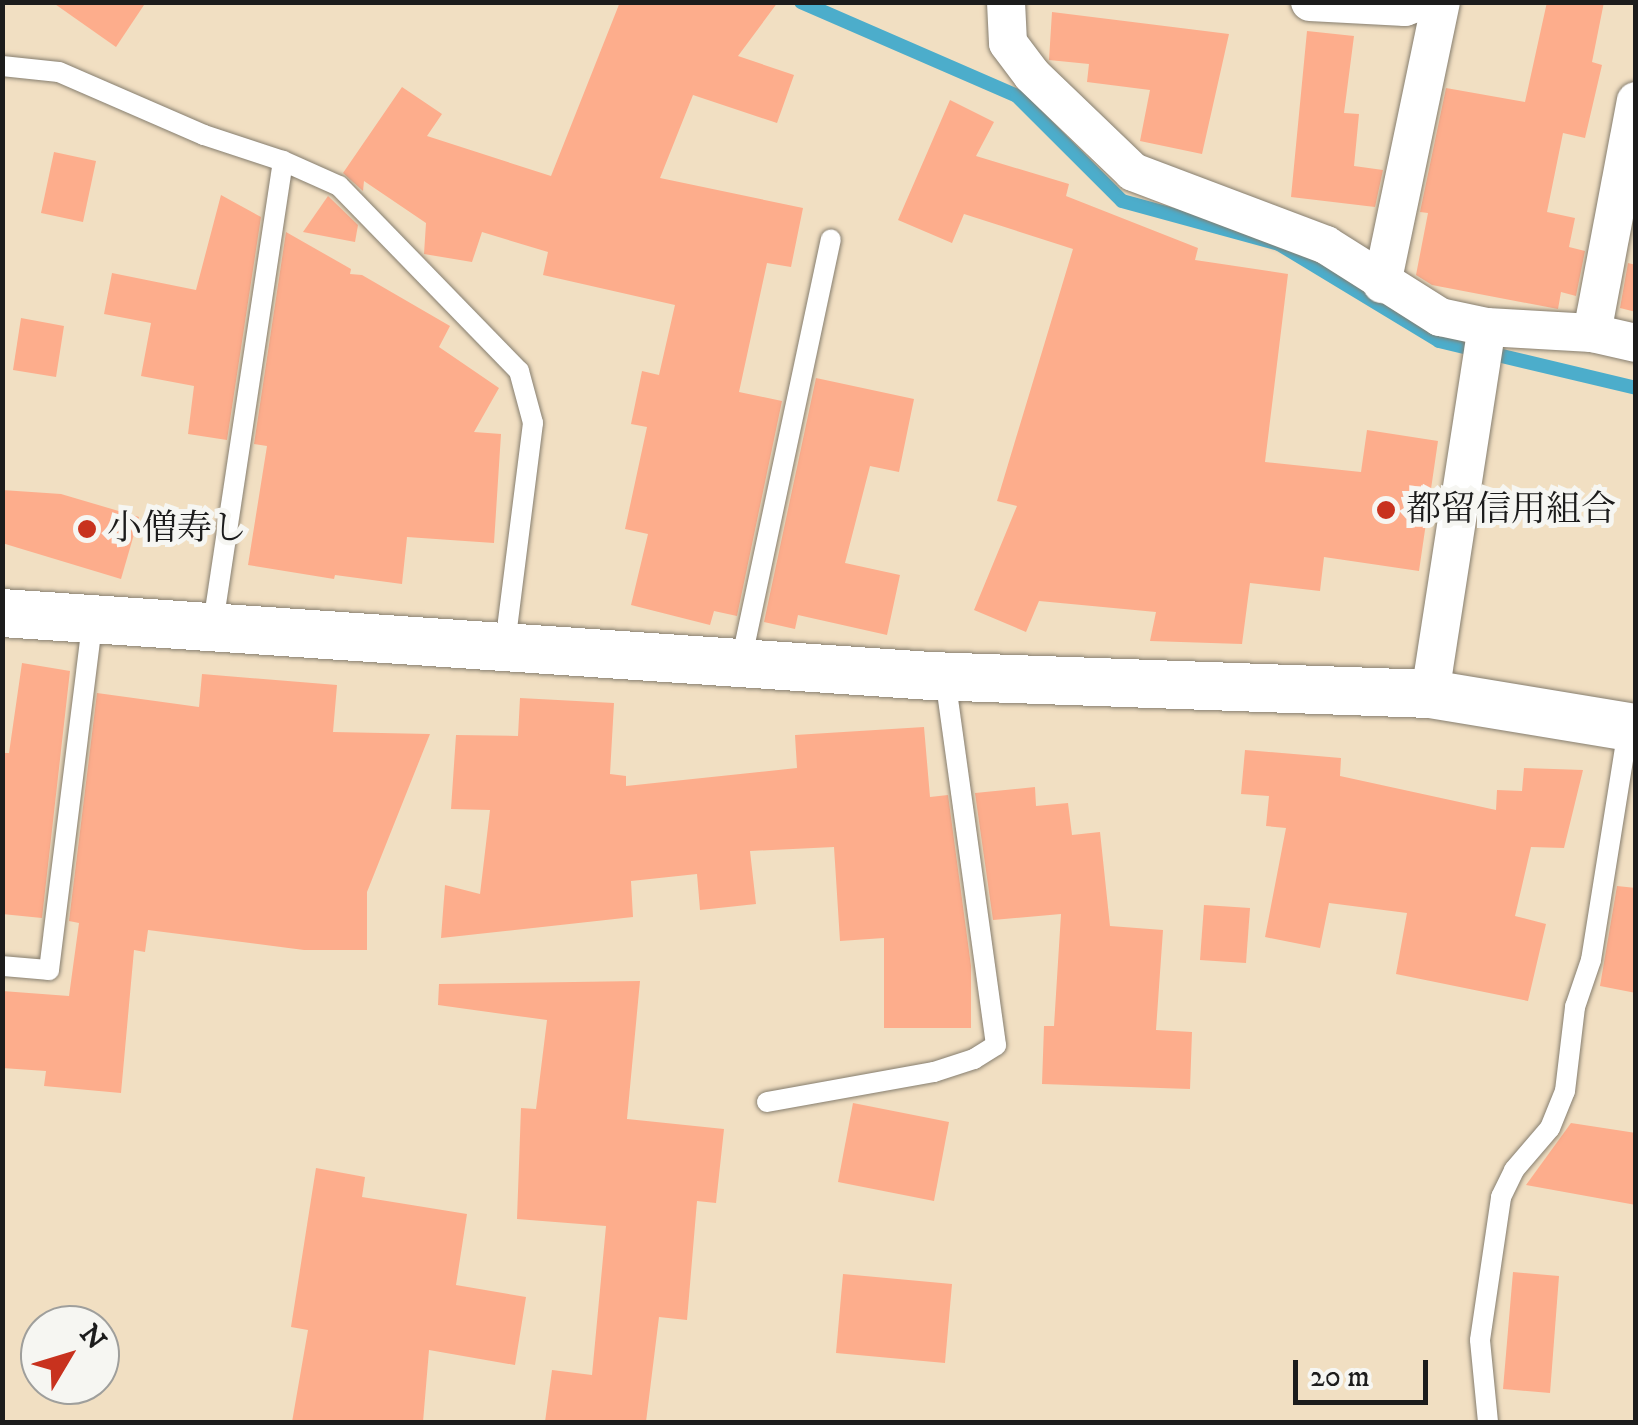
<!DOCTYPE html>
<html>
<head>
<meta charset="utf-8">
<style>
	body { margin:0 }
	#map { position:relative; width:1638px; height:1425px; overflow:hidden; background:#f1dfc2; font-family:"IM FELL DW Pica","Noto Serif JP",serif }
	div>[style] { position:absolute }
	.stream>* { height:14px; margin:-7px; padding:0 7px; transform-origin:7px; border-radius:7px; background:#4cadcb }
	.building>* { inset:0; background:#fdad8c }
	.roads { filter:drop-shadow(0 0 2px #867e6f) drop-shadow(0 0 2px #867e6f) }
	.service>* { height:20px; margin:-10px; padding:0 10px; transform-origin:10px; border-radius:10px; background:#fff }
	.minor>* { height:38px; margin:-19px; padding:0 19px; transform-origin:19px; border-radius:19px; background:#fff }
	.tertiary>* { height:48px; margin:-24px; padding:0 24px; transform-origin:24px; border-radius:24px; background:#fff }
	.dots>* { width:28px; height:28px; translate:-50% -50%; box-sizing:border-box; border:5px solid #f6f6f2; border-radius:50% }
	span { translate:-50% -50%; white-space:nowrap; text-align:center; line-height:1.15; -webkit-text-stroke:10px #f6f6f2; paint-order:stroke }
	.poi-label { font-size:35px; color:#1c1c1c }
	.left { translate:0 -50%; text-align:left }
	.frame { position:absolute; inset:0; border:5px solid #1c1c1c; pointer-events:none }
	.north { position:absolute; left:20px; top:1305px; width:100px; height:100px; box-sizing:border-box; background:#f6f6f2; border:2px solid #9f9f9c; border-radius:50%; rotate:52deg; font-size:28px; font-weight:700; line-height:40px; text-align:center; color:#1c1c1c }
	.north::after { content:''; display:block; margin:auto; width:35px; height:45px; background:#c8321e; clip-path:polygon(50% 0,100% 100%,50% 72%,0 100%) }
	.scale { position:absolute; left:1293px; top:1360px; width:135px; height:45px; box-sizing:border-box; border:5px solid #1c1c1c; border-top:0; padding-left:12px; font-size:30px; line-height:35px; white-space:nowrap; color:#1c1c1c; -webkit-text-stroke:8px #f6f6f2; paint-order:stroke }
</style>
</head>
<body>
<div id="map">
	<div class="stream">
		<div style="left:801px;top:2px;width:236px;rotate:23.5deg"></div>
		<div style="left:1017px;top:96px;width:148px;rotate:45deg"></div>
		<div style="left:1122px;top:201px;width:163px;rotate:15.3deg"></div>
		<div style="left:1279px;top:244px;width:187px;rotate:31.2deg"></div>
		<div style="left:1439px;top:341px;width:203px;rotate:13.4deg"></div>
	</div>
	<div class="building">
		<div style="clip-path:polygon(52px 2px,146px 2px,116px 47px)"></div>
		<div style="clip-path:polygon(620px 2px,778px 2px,738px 56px,794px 75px,777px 123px,693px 95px,660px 178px,803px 208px,791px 267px,767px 263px,739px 392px,782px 401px,737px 616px,714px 611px,710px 625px,631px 605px,648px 534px,625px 529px,647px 427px,631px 424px,642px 371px,659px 375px,675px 305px,543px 275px,548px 252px,482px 232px,472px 262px,424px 254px,426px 223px,364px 181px,363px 191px,343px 173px,402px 87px,442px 114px,427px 136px,551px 176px)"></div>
		<div style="clip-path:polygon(1547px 2px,1604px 2px,1592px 62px,1602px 65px,1585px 138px,1563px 133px,1547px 212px,1575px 218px,1569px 247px,1585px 251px,1576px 296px,1561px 292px,1558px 309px,1432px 285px,1416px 275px,1428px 213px,1420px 212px,1446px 88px,1525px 102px)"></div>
		<div style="clip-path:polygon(1052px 12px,1229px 34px,1202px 154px,1140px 141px,1150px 90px,1087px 82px,1089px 64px,1049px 60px)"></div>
		<div style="clip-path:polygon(1307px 31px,1354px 36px,1344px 113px,1359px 114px,1354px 166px,1383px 170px,1375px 207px,1291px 197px)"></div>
		<div style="clip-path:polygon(950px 100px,994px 122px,976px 156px,1069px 184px,1066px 196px,1198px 248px,1195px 260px,1288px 274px,1265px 462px,1361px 472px,1367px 430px,1438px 441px,1419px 571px,1324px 557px,1320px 591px,1250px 583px,1242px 644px,1150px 641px,1156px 612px,1039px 601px,1026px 632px,974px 610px,1017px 506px,997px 501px,1073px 249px,964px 214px,952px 243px,898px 220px)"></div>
		<div style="clip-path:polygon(54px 152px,96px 161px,83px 222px,41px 213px)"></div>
		<div style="clip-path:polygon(221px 195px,261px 217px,227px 440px,188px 434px,194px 386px,141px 376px,151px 323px,104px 314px,112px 273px,196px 290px)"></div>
		<div style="clip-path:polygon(328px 196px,358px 225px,355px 242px,303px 232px)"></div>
		<div style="clip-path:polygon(286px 232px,351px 269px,350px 274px,362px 275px,450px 326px,439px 347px,499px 388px,474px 432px,501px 434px,494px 543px,407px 537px,402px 584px,335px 575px,334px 579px,248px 565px,267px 446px,254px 444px)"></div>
		<div style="clip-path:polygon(1628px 263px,1636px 265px,1636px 312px,1620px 308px)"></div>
		<div style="clip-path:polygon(21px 318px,64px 326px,56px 377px,13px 370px)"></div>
		<div style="clip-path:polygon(816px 378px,914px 399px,899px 472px,870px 466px,845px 563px,900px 575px,887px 635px,798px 615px,795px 629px,764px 622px)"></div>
		<div style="clip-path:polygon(2px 490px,61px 494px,139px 517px,121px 579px,2px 543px)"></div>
		<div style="clip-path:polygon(22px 663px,70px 671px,42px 918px,2px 914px,2px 753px,9px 753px)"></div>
		<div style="clip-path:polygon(202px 674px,337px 685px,333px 732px,430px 734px,367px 892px,367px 950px,304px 950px,148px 930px,145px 952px,134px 950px,121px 1093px,44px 1086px,46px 1071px,2px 1068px,2px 991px,69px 996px,79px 923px,69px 921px,97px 693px,199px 707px)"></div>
		<div style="clip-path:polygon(520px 698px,614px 703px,610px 774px,626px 776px,626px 786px,797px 768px,795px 735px,924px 727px,930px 797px,948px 795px,971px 966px,971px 1028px,884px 1028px,884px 938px,840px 941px,834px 847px,750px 851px,756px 904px,700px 910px,697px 874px,631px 881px,633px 917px,441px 938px,445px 885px,480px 894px,490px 810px,451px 809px,456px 735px,518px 736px)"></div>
		<div style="clip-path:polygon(1245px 750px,1341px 758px,1340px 776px,1496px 810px,1497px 790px,1522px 791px,1524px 768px,1583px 770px,1564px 848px,1531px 847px,1515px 916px,1546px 924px,1528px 1001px,1396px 974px,1407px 913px,1329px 903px,1320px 948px,1265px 937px,1286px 828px,1266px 826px,1269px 796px,1241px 794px)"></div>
		<div style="clip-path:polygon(1035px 787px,1036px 806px,1068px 803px,1072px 835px,1100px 832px,1110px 926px,1163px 930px,1156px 1030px,1192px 1032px,1190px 1089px,1042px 1084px,1044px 1026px,1054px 1026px,1061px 914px,993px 920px,975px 793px)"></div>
		<div style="clip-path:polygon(1617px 886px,1636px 888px,1636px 993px,1600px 986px)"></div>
		<div style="clip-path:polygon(1204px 905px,1250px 908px,1246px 963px,1200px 960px)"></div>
		<div style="clip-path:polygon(640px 981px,627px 1119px,724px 1129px,716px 1203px,697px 1201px,687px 1320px,659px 1317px,646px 1422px,545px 1422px,552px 1370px,592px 1375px,606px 1226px,517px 1219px,521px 1108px,536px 1109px,547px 1020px,438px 1005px,439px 984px)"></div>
		<div style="clip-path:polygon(853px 1103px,949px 1122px,934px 1201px,838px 1182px)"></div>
		<div style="clip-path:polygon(1571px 1123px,1636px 1133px,1636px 1205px,1526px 1185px)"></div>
		<div style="clip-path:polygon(316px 1168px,365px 1177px,362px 1197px,467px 1214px,456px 1285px,526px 1297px,515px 1365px,429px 1350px,423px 1422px,292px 1422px,308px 1330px,291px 1327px)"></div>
		<div style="clip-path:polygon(1513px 1272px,1559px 1276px,1550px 1393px,1503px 1389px)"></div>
		<div style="clip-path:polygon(843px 1274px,952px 1284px,945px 1363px,836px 1353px)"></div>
	</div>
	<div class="roads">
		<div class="service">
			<div style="left:2px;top:66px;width:57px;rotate:6deg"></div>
			<div style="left:59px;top:72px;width:158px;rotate:23.5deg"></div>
			<div style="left:204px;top:135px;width:83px;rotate:18.2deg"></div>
			<div style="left:283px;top:161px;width:469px;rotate:98.6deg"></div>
			<div style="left:283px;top:161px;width:61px;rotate:24.1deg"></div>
			<div style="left:339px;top:186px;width:258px;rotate:45.8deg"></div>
			<div style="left:519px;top:371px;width:54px;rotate:74.9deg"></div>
			<div style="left:533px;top:423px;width:225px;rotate:97.2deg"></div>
			<div style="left:741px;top:662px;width:432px;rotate:-78deg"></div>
			<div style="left:2px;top:966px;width:47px;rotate:4.9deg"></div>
			<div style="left:49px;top:970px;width:357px;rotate:-82.9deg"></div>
			<div style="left:767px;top:1102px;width:170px;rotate:-10.2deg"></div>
			<div style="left:934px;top:1072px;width:42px;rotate:-18deg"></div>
			<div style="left:974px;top:1059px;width:26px;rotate:-32deg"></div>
			<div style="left:996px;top:1045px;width:372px;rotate:-97.9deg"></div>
			<div style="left:1488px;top:1422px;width:82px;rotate:-95.6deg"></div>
			<div style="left:1480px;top:1340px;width:145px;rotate:-81.6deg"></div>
			<div style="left:1501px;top:1197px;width:30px;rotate:-64deg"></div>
			<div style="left:1514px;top:1170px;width:55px;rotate:-49.4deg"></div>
			<div style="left:1550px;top:1128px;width:40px;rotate:-68deg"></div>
			<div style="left:1565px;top:1091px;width:85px;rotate:-83.2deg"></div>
			<div style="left:1575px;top:1007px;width:50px;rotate:-71.2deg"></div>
			<div style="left:1591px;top:960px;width:235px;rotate:-80.9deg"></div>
		</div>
		<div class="minor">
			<div style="left:1006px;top:2px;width:41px;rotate:87.2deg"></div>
			<div style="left:1008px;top:43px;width:40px;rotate:53deg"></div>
			<div style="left:1032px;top:75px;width:140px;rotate:43.8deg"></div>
			<div style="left:1133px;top:172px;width:206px;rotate:20.7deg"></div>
			<div style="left:1326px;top:245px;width:135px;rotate:32.3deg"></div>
			<div style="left:1440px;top:317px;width:48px;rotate:12deg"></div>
			<div style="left:1487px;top:327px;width:105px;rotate:3.3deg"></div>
			<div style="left:1592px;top:333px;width:45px;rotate:12.8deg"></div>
			<div style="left:1310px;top:2px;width:95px;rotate:3deg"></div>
			<div style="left:1405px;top:7px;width:15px;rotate:-20deg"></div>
			<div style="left:1382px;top:284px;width:288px;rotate:-78.2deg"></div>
			<div style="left:1592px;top:333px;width:236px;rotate:-79.3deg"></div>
			<div style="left:1430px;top:694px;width:371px;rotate:-81.2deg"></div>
		</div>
		<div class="tertiary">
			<div style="left:2px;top:613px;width:930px;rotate:3.88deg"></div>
			<div style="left:930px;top:676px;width:500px;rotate:2.06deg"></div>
			<div style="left:1430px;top:694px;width:209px;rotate:9.4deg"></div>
		</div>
	</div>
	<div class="dots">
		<div style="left:1386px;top:510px;background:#c8321e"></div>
		<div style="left:87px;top:529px;background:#c8321e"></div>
	</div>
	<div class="poi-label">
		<span class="left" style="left:1406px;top:510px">都留信用組合</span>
		<span class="left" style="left:107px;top:529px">小僧寿し</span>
	</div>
	<div class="frame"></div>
	<div class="north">N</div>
	<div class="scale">20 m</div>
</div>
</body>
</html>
